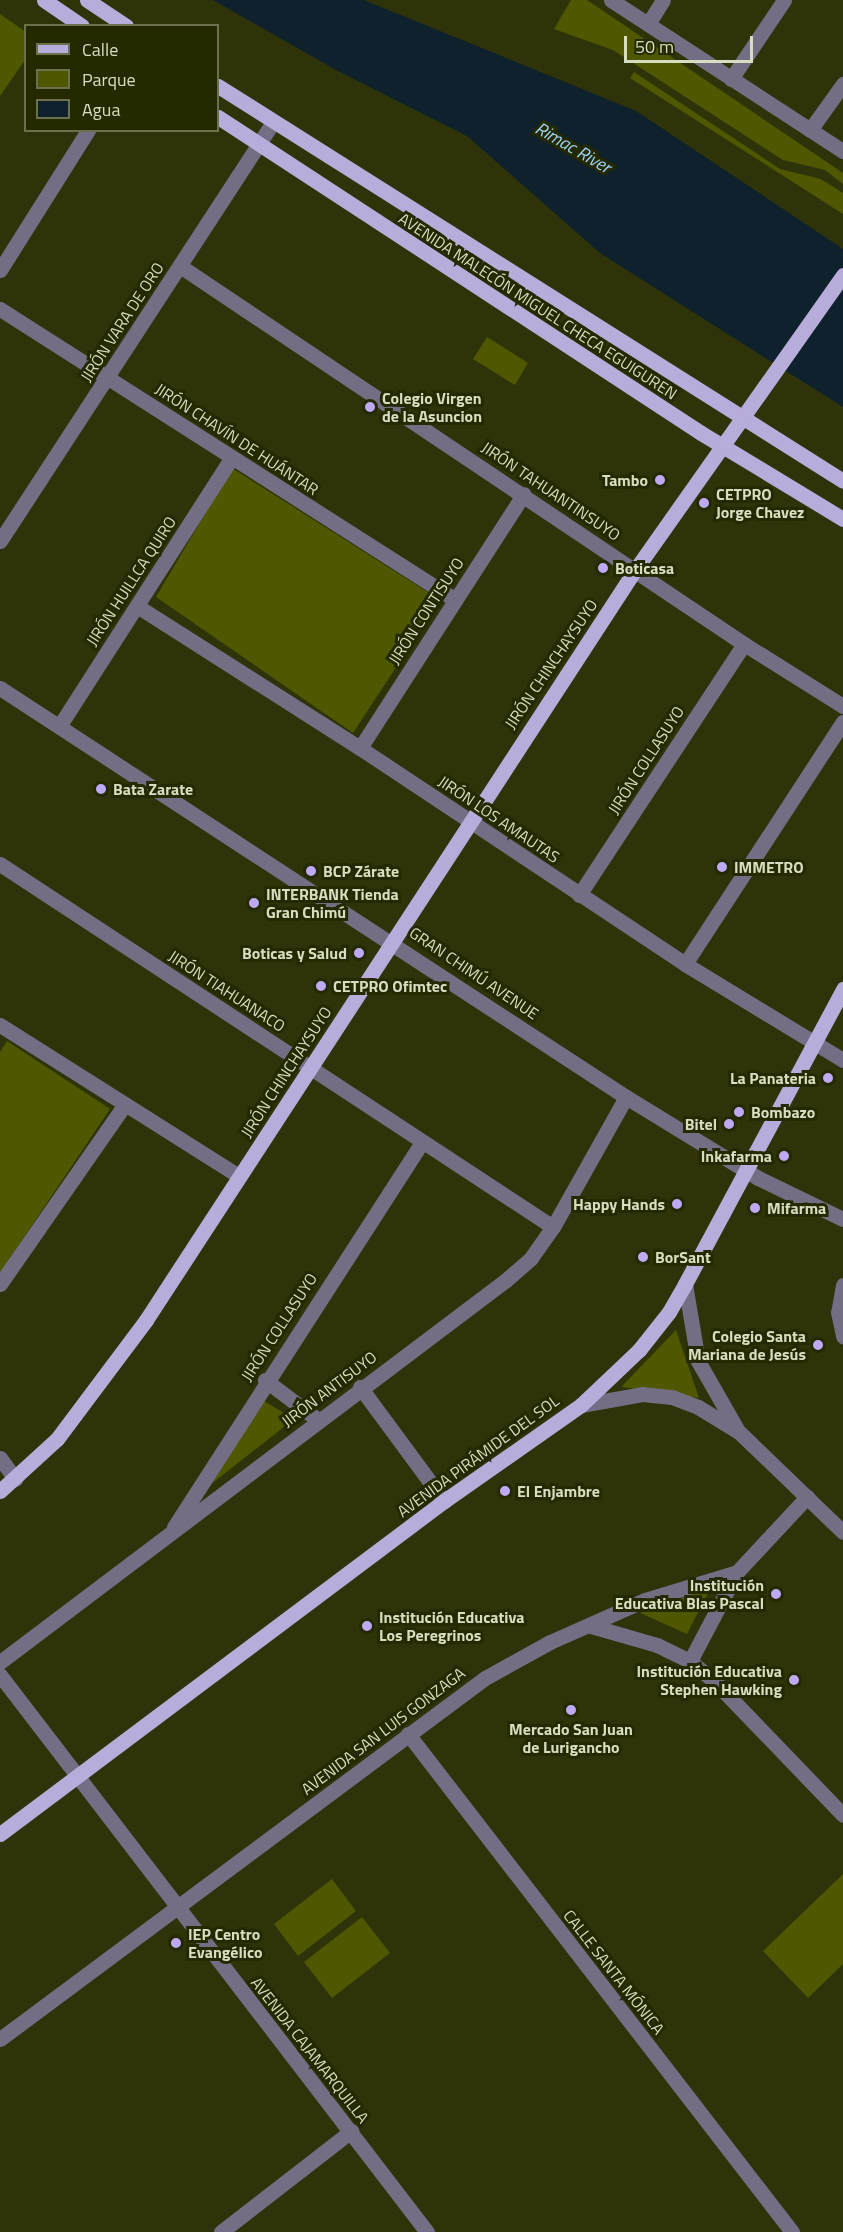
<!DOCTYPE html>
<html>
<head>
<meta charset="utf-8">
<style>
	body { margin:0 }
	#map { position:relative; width:843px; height:2232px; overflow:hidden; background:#2e3309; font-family:"Titillium Web",sans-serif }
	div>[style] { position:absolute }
	.green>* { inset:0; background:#4f5800 }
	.water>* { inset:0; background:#0e212c }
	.minor>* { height:15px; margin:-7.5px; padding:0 7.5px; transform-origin:7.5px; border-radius:7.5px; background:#746e85 }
	.major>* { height:15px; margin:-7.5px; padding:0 7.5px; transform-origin:7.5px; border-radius:7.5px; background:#b8acda }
	.dots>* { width:16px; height:16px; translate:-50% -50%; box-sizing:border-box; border:3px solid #242900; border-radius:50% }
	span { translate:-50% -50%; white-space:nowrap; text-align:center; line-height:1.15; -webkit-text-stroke:6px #242900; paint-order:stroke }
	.street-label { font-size:16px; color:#d7ddc1 }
	.poi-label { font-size:16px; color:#d7ddc1; font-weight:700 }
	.left { translate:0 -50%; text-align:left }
	.right { translate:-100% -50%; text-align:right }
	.water-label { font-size:18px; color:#9bd3f8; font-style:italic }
	.legend { position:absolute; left:24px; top:24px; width:195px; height:108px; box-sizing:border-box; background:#242900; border:2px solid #6c714d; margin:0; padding:8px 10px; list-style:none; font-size:18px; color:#d7ddc1 }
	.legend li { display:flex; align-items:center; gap:12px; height:30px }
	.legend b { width:30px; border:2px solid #6c714d }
	.scale { position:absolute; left:624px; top:36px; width:129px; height:27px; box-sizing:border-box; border:3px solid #d7ddc1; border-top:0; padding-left:8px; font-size:18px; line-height:21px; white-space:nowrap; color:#d7ddc1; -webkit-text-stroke:4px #242900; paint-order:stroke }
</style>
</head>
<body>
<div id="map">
	<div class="green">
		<div style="clip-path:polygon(571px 0,587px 0,843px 173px,843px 184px,825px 170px,783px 160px,613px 50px,554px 29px)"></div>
		<div style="clip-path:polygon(0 14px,26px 32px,25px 60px,0 96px)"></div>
		<div style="clip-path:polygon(634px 72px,780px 169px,821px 179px,843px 193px,843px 214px,630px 78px)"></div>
		<div style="clip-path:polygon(487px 337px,528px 363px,515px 385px,473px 359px)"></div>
		<div style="clip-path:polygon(232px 468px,440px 600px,353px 733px,156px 597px)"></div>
		<div style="clip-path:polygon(7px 1041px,110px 1109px,0 1273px,0 1052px)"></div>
		<div style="clip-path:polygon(676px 1330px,699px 1398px,622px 1387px,624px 1384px)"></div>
		<div style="clip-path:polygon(264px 1401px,294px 1419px,210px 1485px)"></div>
		<div style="clip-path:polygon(711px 1587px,687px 1634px,640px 1613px,650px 1609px)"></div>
		<div style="clip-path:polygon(843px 1874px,843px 1964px,808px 1998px,763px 1951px)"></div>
		<div style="clip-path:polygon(332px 1879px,356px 1911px,298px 1956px,274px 1924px)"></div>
		<div style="clip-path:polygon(362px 1917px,390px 1953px,332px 1998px,304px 1962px)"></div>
	</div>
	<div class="water">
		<div style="clip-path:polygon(213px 0,364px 0,636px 111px,843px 249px,843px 407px,600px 253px,467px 136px,336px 70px)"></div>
	</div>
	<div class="minor">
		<div style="left:611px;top:0;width:277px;rotate:33.1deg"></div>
		<div style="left:648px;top:24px;width:28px;rotate:-58deg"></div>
		<div style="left:731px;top:79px;width:95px;rotate:-56.1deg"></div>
		<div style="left:810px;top:130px;width:57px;rotate:-54.3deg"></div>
		<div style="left:180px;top:266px;width:679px;rotate:33.83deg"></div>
		<div style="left:744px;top:644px;width:117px;rotate:32.1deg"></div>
		<div style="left:0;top:270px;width:165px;rotate:-57.8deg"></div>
		<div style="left:0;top:309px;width:539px;rotate:32.57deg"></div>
		<div style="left:0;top:541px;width:500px;rotate:-56.91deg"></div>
		<div style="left:137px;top:606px;width:264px;rotate:32.5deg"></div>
		<div style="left:360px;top:748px;width:390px;rotate:33.6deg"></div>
		<div style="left:685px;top:964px;width:185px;rotate:31.3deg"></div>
		<div style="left:0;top:688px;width:748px;rotate:33.16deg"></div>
		<div style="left:626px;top:1097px;width:155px;rotate:31.5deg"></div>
		<div style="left:758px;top:1178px;width:94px;rotate:25.8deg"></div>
		<div style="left:60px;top:725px;width:318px;rotate:-57.3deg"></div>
		<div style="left:360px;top:748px;width:302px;rotate:-57.2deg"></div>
		<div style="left:0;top:864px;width:661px;rotate:33.28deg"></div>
		<div style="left:579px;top:895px;width:300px;rotate:-56.7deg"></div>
		<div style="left:685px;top:964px;width:289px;rotate:-56.9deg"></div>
		<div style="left:0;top:1025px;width:283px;rotate:32.3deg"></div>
		<div style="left:0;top:1284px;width:219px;rotate:-55.2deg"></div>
		<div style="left:685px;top:1284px;width:78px;rotate:80.4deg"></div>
		<div style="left:698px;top:1361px;width:78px;rotate:60.2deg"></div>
		<div style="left:843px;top:1285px;width:27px;rotate:100deg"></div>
		<div style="left:838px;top:1312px;width:25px;rotate:78deg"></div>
		<div style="left:265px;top:1380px;width:66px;rotate:37deg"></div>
		<div style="left:360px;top:1387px;width:142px;rotate:53.6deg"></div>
		<div style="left:581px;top:1405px;width:62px;rotate:-10.2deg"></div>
		<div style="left:642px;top:1394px;width:30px;rotate:6deg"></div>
		<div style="left:672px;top:1397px;width:28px;rotate:21deg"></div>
		<div style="left:698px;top:1407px;width:48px;rotate:31.4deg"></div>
		<div style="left:739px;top:1432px;width:144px;rotate:43.9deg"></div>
		<div style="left:0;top:1458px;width:26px;rotate:54deg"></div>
		<div style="left:174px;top:1527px;width:458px;rotate:-57.2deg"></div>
		<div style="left:591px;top:1626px;width:69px;rotate:16.1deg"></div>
		<div style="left:657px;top:1645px;width:37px;rotate:26deg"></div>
		<div style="left:690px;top:1661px;width:34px;rotate:40deg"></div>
		<div style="left:716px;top:1683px;width:183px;rotate:46.1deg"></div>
		<div style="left:690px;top:1661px;width:101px;rotate:-62.2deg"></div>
		<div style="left:0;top:1662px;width:634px;rotate:-37.05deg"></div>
		<div style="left:506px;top:1280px;width:33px;rotate:-41deg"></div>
		<div style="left:531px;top:1258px;width:38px;rotate:-55deg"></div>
		<div style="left:553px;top:1227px;width:149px;rotate:-60.7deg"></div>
		<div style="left:0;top:1675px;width:702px;rotate:52.53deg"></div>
		<div style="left:408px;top:1734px;width:629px;rotate:52.36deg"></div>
		<div style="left:0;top:2039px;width:605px;rotate:-36.66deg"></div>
		<div style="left:485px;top:1678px;width:74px;rotate:-29deg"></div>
		<div style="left:550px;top:1642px;width:104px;rotate:-23.9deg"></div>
		<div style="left:645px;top:1600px;width:96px;rotate:-16.9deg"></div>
		<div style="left:737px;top:1572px;width:103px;rotate:-47deg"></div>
		<div style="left:221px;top:2232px;width:165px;rotate:-37.8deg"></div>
	</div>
	<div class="major">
		<div style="left:44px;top:0;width:46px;rotate:34.4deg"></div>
		<div style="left:87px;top:0;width:47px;rotate:33.7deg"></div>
		<div style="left:218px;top:86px;width:739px;rotate:32.29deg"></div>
		<div style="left:218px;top:117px;width:577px;rotate:33.19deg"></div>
		<div style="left:701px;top:433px;width:166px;rotate:31.2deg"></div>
		<div style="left:0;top:1491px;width:77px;rotate:-42.4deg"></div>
		<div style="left:57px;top:1439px;width:149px;rotate:-53.2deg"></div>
		<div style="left:146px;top:1320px;width:895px;rotate:-56.9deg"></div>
		<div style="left:635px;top:570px;width:361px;rotate:-54.8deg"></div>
		<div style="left:0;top:1834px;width:555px;rotate:-36.87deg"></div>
		<div style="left:444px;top:1501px;width:167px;rotate:-35deg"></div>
		<div style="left:581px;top:1405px;width:80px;rotate:-43.5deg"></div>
		<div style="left:639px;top:1350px;width:48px;rotate:-51.7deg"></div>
		<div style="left:669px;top:1312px;width:32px;rotate:-60deg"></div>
		<div style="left:685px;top:1284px;width:335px;rotate:-61.8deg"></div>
	</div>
	<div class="dots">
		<div style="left:370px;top:407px;background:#bea9f4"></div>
		<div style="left:660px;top:480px;background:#bea9f4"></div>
		<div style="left:704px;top:503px;background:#bea9f4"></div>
		<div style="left:603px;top:568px;background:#bea9f4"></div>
		<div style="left:101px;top:789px;background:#bea9f4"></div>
		<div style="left:722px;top:867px;background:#bea9f4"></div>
		<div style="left:311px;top:871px;background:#bea9f4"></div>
		<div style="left:254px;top:903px;background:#bea9f4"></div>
		<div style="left:359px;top:953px;background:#bea9f4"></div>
		<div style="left:321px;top:986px;background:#bea9f4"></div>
		<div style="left:828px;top:1078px;background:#bea9f4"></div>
		<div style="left:739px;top:1112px;background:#bea9f4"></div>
		<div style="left:729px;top:1124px;background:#bea9f4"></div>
		<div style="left:784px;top:1156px;background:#bea9f4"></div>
		<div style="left:677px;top:1204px;background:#bea9f4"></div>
		<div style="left:755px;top:1208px;background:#bea9f4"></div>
		<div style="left:643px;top:1257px;background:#bea9f4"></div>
		<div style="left:818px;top:1345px;background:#bea9f4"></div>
		<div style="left:505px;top:1491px;background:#bea9f4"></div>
		<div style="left:776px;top:1594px;background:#bea9f4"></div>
		<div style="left:367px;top:1626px;background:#bea9f4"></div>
		<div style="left:794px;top:1680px;background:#bea9f4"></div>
		<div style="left:571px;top:1710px;background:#bea9f4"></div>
		<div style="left:176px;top:1943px;background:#bea9f4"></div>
	</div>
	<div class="street-label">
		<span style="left:538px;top:306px;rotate:33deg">AVENIDA MALECÓN MIGUEL CHECA EGUIGUREN</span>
		<span style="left:122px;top:322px;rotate:-57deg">JIRÓN VARA DE ORO</span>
		<span style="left:237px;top:439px;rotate:33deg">JIRÓN CHAVÍN DE HUÁNTAR</span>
		<span style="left:551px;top:491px;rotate:34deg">JIRÓN TAHUANTINSUYO</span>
		<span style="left:131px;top:581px;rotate:-57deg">JIRÓN HUILLCA QUIRO</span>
		<span style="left:426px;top:611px;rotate:-57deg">JIRÓN CONTISUYO</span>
		<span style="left:551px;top:664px;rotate:-56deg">JIRÓN CHINCHAYSUYO</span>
		<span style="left:646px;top:760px;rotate:-57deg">JIRÓN COLLASUYO</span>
		<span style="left:499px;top:819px;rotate:34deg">JIRÓN LOS AMAUTAS</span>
		<span style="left:474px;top:973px;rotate:34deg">GRAN CHIMÚ AVENUE</span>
		<span style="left:227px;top:991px;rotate:33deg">JIRÓN TIAHUANACO</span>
		<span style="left:286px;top:1072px;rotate:-57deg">JIRÓN CHINCHAYSUYO</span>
		<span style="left:279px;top:1327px;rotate:-57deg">JIRÓN COLLASUYO</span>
		<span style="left:329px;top:1389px;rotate:-37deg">JIRÓN ANTISUYO</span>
		<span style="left:478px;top:1456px;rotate:-36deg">AVENIDA PIRÁMIDE DEL SOL</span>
		<span style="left:383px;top:1731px;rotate:-37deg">AVENIDA SAN LUIS GONZAGA</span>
		<span style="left:614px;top:1972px;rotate:52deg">CALLE SANTA MÓNICA</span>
		<span style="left:310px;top:2050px;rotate:52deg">AVENIDA CAJAMARQUILLA</span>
	</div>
	<div class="poi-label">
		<span class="left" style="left:382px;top:407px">Colegio Virgen<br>de la Asuncion</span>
		<span class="right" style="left:648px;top:480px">Tambo</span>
		<span class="left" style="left:716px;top:503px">CETPRO<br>Jorge Chavez</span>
		<span class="left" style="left:615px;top:568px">Boticasa</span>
		<span class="left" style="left:113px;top:789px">Bata Zarate</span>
		<span class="left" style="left:734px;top:867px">IMMETRO</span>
		<span class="left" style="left:323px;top:871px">BCP Zárate</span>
		<span class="left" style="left:266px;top:903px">INTERBANK Tienda<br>Gran Chimú</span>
		<span class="right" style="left:347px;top:953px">Boticas y Salud</span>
		<span class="left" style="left:333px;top:986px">CETPRO Ofimtec</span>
		<span class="right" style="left:816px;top:1078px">La Panateria</span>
		<span class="left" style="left:751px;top:1112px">Bombazo</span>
		<span class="right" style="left:717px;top:1124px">Bitel</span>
		<span class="right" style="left:772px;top:1156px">Inkafarma</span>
		<span class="right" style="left:665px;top:1204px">Happy Hands</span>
		<span class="left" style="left:767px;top:1208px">Mifarma</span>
		<span class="left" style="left:655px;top:1257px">BorSant</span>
		<span class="right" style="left:806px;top:1345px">Colegio Santa<br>Mariana de Jesús</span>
		<span class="left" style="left:517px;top:1491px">El Enjambre</span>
		<span class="right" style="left:764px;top:1594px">Institución<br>Educativa Blas Pascal</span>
		<span class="left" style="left:379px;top:1626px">Institución Educativa<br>Los Peregrinos</span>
		<span class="right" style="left:782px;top:1680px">Institución Educativa<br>Stephen Hawking</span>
		<span style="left:571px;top:1738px">Mercado San Juan<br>de Lurigancho</span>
		<span class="left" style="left:188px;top:1943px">IEP Centro<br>Evangélico</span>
	</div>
	<div class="water-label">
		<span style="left:573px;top:148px;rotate:30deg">Rimac River</span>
	</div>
	<ul class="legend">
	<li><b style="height:8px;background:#b8acda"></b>Calle</li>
	<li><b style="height:16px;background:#4f5800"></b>Parque</li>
	<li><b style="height:16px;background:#0e212c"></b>Agua</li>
	</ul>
	<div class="scale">50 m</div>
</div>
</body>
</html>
